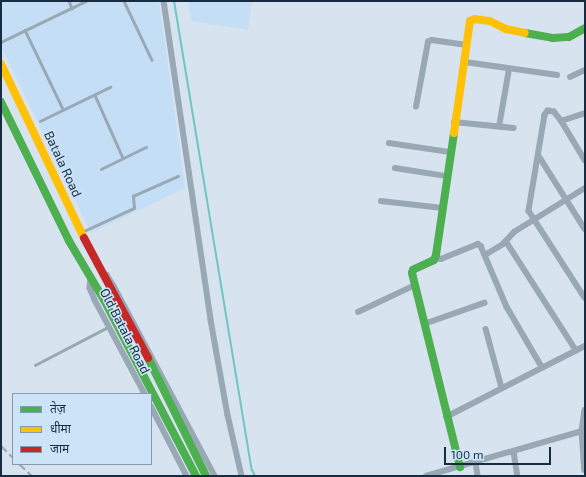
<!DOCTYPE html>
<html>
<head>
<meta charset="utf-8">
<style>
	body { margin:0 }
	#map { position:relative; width:586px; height:477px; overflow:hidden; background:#d7e3ee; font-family:"Exo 2","Noto Sans Devanagari",sans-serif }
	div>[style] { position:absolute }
	.built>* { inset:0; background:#c4def6 }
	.stream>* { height:2px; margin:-1px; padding:0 1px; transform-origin:1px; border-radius:1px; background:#6fc6c4 }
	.lane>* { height:2.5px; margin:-1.25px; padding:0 1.25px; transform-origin:1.25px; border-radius:1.25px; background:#99a8b5 }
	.street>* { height:5.5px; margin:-2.75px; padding:0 2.75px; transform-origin:2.75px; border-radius:2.75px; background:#99a8b5 }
	.fast>* { height:8px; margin:-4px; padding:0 4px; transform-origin:4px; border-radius:4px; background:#4caf50 }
	.slow>* { height:8px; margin:-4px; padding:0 4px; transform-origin:4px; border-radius:4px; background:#ffc107 }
	.jam>* { height:8px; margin:-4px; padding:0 4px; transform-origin:4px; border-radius:4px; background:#c62828 }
	.rail>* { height:2px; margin-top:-1px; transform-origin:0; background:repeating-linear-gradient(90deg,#99a5b0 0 8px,transparent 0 12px) }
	span { translate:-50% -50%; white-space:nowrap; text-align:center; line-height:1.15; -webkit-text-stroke:3px #cde3f8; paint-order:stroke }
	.street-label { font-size:13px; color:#172c41 }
	.frame { position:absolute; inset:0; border:2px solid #172c41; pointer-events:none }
	.legend { position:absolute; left:12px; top:393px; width:140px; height:72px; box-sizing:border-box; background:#cde3f8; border:1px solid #849aaf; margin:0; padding:5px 7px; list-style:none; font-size:12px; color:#172c41 }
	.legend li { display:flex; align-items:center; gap:8px; height:20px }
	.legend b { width:20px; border:1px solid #849aaf }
	.scale { position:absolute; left:444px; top:447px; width:107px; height:18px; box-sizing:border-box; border:2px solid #172c41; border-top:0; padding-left:5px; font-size:12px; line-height:14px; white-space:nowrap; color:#172c41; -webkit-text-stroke:3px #cde3f8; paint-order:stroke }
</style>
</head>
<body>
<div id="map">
	<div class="built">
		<div style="clip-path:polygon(1px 1px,159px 1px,185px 188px,91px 233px,1px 46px)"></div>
		<div style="clip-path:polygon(188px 1px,252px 1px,248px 30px,191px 21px)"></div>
	</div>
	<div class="stream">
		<div style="left:174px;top:1px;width:475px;rotate:80.6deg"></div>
		<div style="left:252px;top:470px;width:7px;rotate:63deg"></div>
	</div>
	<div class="lane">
		<div style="left:69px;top:1px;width:8px;rotate:67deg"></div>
		<div style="left:124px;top:1px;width:65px;rotate:64.6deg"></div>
		<div style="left:25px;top:30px;width:88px;rotate:64.3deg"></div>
		<div style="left:1px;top:42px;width:94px;rotate:-25.8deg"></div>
		<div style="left:95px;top:95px;width:69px;rotate:66deg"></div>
		<div style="left:40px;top:121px;width:78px;rotate:-25.9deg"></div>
		<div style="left:101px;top:169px;width:50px;rotate:-26.1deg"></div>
		<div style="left:82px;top:232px;width:57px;rotate:-24.8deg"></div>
		<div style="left:134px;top:208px;width:12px;rotate:-95deg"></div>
		<div style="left:133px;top:196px;width:49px;rotate:-24deg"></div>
		<div style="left:35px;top:365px;width:82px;rotate:-27.5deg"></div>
	</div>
	<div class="street">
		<div style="left:164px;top:1px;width:322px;rotate:81.6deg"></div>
		<div style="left:211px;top:320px;width:97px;rotate:79.9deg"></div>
		<div style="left:228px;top:415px;width:63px;rotate:77.1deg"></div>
		<div style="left:465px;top:62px;width:93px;rotate:8deg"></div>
		<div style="left:570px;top:77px;width:17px;rotate:-25deg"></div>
		<div style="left:416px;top:107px;width:66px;rotate:-79.5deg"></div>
		<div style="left:428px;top:42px;width:4px;rotate:-27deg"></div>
		<div style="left:432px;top:40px;width:35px;rotate:8deg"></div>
		<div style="left:561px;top:121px;width:25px;rotate:-18deg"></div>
		<div style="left:454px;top:122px;width:60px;rotate:5.7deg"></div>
		<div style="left:499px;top:127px;width:59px;rotate:-80.2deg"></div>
		<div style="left:389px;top:143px;width:62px;rotate:8.4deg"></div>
		<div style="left:539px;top:156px;width:86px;rotate:57.8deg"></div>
		<div style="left:585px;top:161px;width:47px;rotate:-121deg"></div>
		<div style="left:561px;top:121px;width:11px;rotate:-128deg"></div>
		<div style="left:554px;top:112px;width:6px;rotate:-171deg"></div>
		<div style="left:548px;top:111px;width:5px;rotate:127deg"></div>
		<div style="left:545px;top:115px;width:97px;rotate:99.5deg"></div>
		<div style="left:529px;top:211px;width:103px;rotate:57.2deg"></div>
		<div style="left:395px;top:168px;width:52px;rotate:8.9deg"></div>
		<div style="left:381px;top:201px;width:62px;rotate:6.4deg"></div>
		<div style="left:506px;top:241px;width:130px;rotate:57.3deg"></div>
		<div style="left:485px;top:255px;width:21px;rotate:-31deg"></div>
		<div style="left:503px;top:244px;width:16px;rotate:-47deg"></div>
		<div style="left:514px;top:232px;width:84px;rotate:-31.8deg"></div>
		<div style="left:435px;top:258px;width:6px;rotate:9deg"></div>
		<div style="left:441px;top:259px;width:40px;rotate:-22deg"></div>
		<div style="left:478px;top:244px;width:4px;rotate:34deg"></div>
		<div style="left:481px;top:246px;width:66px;rotate:66.9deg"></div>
		<div style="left:507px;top:307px;width:69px;rotate:59.7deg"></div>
		<div style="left:103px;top:274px;width:4px;rotate:14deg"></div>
		<div style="left:107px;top:275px;width:13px;rotate:58deg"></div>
		<div style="left:114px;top:286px;width:215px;rotate:62deg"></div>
		<div style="left:91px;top:277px;width:11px;rotate:95deg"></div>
		<div style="left:90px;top:288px;width:13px;rotate:67deg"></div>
		<div style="left:95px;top:300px;width:106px;rotate:62deg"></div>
		<div style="left:358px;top:312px;width:63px;rotate:-25.3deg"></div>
		<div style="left:424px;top:324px;width:64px;rotate:-19.3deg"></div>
		<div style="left:486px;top:329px;width:61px;rotate:74.8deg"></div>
		<div style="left:151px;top:406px;width:79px;rotate:62.8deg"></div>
		<div style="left:585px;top:410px;width:21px;rotate:98deg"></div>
		<div style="left:582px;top:431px;width:39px;rotate:86deg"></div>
		<div style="left:446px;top:417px;width:156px;rotate:-27.1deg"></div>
		<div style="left:514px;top:452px;width:24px;rotate:81deg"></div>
		<div style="left:476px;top:463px;width:13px;rotate:81deg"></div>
		<div style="left:426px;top:476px;width:166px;rotate:-16.1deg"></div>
	</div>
	<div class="fast">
		<div style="left:525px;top:33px;width:28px;rotate:10deg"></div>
		<div style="left:553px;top:38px;width:16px;rotate:-4deg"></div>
		<div style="left:569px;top:37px;width:18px;rotate:-29deg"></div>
		<div style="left:1px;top:102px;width:155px;rotate:63.9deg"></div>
		<div style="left:69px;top:241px;width:69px;rotate:59.3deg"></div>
		<div style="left:104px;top:300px;width:199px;rotate:62.4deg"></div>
		<div style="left:454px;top:133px;width:123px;rotate:98.4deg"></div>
		<div style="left:436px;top:255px;width:5px;rotate:112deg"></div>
		<div style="left:434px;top:260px;width:23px;rotate:155deg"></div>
		<div style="left:413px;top:270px;width:3px;rotate:108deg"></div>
		<div style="left:412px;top:273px;width:200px;rotate:76.1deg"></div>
		<div style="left:148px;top:358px;width:131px;rotate:63.8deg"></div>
	</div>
	<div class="slow">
		<div style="left:1px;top:64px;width:193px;rotate:64.5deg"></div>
		<div style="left:454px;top:133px;width:113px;rotate:-81.9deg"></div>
		<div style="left:470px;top:21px;width:5px;rotate:-22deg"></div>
		<div style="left:475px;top:19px;width:15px;rotate:8deg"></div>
		<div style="left:490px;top:21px;width:18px;rotate:27deg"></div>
		<div style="left:506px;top:29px;width:19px;rotate:12deg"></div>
	</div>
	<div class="jam">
		<div style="left:84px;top:238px;width:136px;rotate:61.9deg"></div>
	</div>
	<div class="rail">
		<div style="left:1px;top:446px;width:17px;rotate:45deg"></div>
		<div style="left:19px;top:464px;width:18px;rotate:43deg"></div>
	</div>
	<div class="street-label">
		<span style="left:63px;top:164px;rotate:65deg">Batala Road</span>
		<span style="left:125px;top:331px;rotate:63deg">Old Batala Road</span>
	</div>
	<div class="frame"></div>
	<ul class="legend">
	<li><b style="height:5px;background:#4caf50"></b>तेज़</li>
	<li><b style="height:5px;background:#ffc107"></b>धीमा</li>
	<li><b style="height:5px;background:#c62828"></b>जाम</li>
	</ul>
	<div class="scale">100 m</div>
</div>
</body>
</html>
